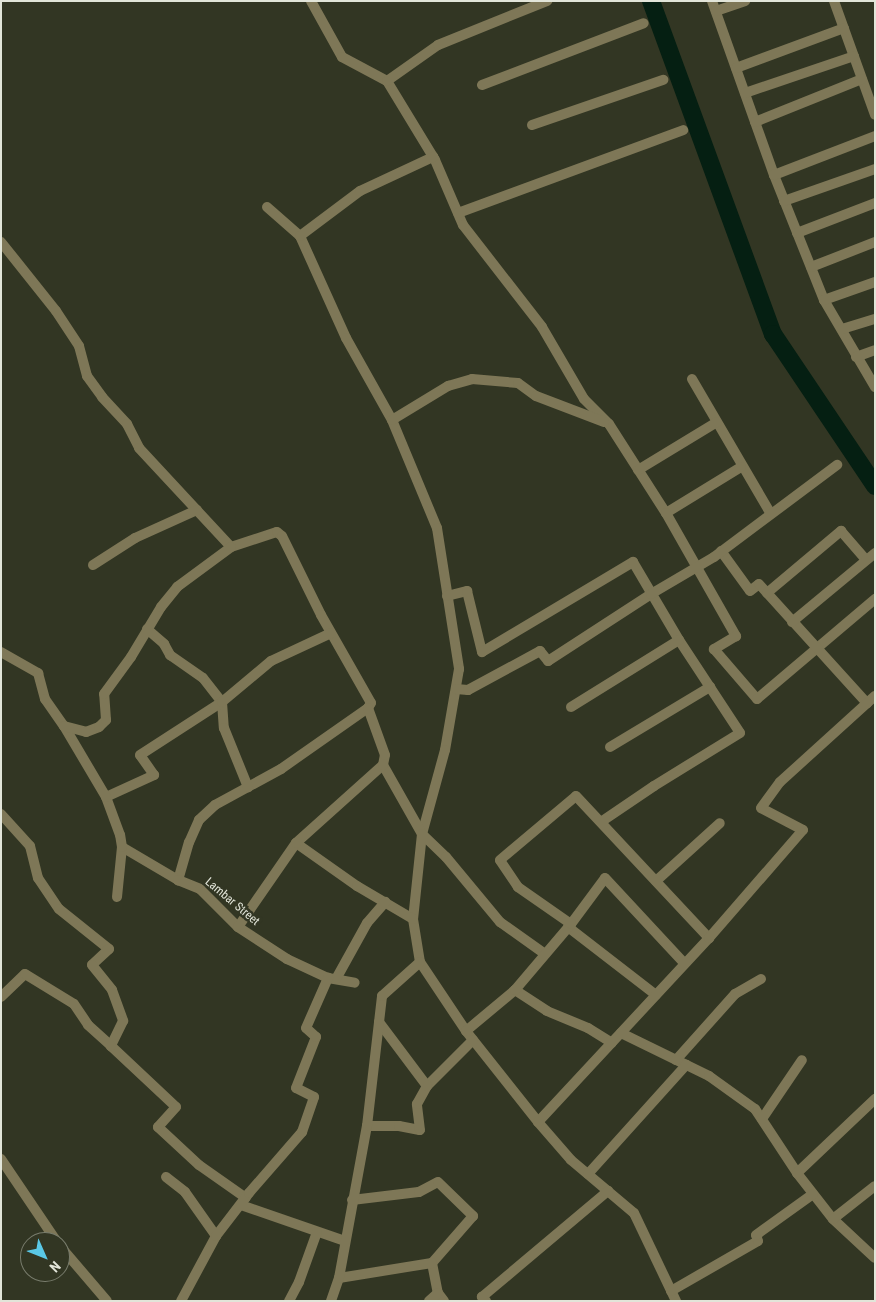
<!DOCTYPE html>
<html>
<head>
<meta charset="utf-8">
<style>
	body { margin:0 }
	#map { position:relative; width:876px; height:1302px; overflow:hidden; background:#323623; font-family:"Roboto Condensed",sans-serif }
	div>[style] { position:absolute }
	.river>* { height:18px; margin:-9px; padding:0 9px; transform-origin:9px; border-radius:9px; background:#051f12 }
	.minor>* { height:10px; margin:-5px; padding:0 5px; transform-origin:5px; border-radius:5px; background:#7e7757 }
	span { translate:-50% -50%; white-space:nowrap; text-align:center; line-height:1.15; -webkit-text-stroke:5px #323623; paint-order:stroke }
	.street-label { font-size:12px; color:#e2e5d9 }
	.frame { position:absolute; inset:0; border:2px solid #e2e5d9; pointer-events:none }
	.north { position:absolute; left:20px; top:1232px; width:50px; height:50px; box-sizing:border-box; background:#323623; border:1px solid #787c6c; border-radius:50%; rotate:134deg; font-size:14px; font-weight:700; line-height:20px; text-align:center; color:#e2e5d9 }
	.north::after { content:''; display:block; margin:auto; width:18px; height:22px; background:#5ac8e6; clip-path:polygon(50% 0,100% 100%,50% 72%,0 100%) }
</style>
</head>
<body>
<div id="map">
	<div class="river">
		<div style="left:651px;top:1px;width:355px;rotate:69.9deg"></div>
		<div style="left:773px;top:334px;width:183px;rotate:56.1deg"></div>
	</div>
	<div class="minor">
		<div style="left:311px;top:1px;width:64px;rotate:61deg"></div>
		<div style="left:342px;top:57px;width:51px;rotate:28.1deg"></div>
		<div style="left:387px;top:81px;width:92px;rotate:58.7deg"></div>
		<div style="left:435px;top:160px;width:71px;rotate:66.7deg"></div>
		<div style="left:463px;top:225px;width:129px;rotate:52.2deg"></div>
		<div style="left:542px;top:327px;width:83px;rotate:59.7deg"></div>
		<div style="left:584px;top:399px;width:35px;rotate:45deg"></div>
		<div style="left:609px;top:424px;width:106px;rotate:57.4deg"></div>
		<div style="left:712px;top:1px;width:185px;rotate:70.4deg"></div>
		<div style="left:774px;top:175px;width:135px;rotate:68.2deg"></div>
		<div style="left:824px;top:300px;width:101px;rotate:59.6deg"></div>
		<div style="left:834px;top:1px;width:121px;rotate:70.2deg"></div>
		<div style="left:716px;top:11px;width:31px;rotate:-19deg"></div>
		<div style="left:736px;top:68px;width:115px;rotate:-20.3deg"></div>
		<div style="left:387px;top:81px;width:62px;rotate:-35.2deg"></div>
		<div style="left:438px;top:45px;width:118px;rotate:-22deg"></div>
		<div style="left:482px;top:85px;width:173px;rotate:-20.9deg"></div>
		<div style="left:745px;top:93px;width:115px;rotate:-18.7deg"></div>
		<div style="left:755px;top:122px;width:115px;rotate:-21.9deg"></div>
		<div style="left:532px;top:125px;width:139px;rotate:-19deg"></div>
		<div style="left:774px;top:175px;width:108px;rotate:-21.1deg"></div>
		<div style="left:784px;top:201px;width:96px;rotate:-19.4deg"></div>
		<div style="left:267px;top:207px;width:44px;rotate:41.3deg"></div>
		<div style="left:300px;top:236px;width:112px;rotate:65.7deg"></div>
		<div style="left:346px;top:338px;width:94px;rotate:60.7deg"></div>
		<div style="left:392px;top:420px;width:117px;rotate:67.4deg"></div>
		<div style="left:437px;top:528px;width:143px;rotate:81.1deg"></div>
		<div style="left:459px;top:669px;width:82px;rotate:99.8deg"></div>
		<div style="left:445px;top:750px;width:87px;rotate:105.3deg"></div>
		<div style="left:422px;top:834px;width:85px;rotate:96deg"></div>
		<div style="left:413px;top:919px;width:44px;rotate:80.8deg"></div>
		<div style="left:420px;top:962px;width:83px;rotate:56.3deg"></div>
		<div style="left:466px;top:1031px;width:116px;rotate:51.6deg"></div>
		<div style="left:538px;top:1122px;width:50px;rotate:49deg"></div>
		<div style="left:571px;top:1160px;width:82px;rotate:40.1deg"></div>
		<div style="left:634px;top:1213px;width:98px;rotate:64.5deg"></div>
		<div style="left:458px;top:213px;width:240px;rotate:-20.2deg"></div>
		<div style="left:797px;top:233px;width:84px;rotate:-21deg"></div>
		<div style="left:300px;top:236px;width:75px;rotate:-36.9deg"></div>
		<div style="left:360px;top:191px;width:81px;rotate:-25deg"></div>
		<div style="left:1px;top:242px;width:88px;rotate:51.4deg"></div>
		<div style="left:56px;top:311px;width:42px;rotate:56.7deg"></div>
		<div style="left:79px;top:346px;width:31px;rotate:75deg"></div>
		<div style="left:87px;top:376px;width:26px;rotate:54deg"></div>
		<div style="left:102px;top:397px;width:37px;rotate:47deg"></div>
		<div style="left:127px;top:424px;width:27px;rotate:63deg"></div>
		<div style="left:139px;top:448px;width:135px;rotate:47.1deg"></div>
		<div style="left:231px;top:547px;width:48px;rotate:-18.1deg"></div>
		<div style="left:277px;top:532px;width:6px;rotate:39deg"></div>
		<div style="left:282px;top:536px;width:88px;rotate:63.7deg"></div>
		<div style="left:321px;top:615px;width:101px;rotate:60.4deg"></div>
		<div style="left:371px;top:703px;width:6px;rotate:121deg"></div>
		<div style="left:368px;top:708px;width:106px;rotate:145deg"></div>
		<div style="left:281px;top:769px;width:75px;rotate:151.4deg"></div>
		<div style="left:215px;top:805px;width:22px;rotate:137deg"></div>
		<div style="left:199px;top:820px;width:24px;rotate:114deg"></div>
		<div style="left:189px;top:842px;width:40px;rotate:106deg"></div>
		<div style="left:811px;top:267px;width:69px;rotate:-21.3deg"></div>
		<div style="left:824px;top:300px;width:54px;rotate:-19.4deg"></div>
		<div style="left:842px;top:329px;width:34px;rotate:-17deg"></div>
		<div style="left:856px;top:357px;width:20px;rotate:-20deg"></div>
		<div style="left:692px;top:379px;width:156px;rotate:59.7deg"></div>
		<div style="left:392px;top:420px;width:66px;rotate:-31.3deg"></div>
		<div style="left:448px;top:386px;width:25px;rotate:-16deg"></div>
		<div style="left:472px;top:379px;width:46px;rotate:5deg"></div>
		<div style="left:518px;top:383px;width:22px;rotate:36deg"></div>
		<div style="left:536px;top:396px;width:73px;rotate:20.9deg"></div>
		<div style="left:741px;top:467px;width:88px;rotate:148.5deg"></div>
		<div style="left:666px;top:513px;width:142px;rotate:60.4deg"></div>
		<div style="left:736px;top:636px;width:26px;rotate:149deg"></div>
		<div style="left:714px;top:649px;width:66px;rotate:49.3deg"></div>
		<div style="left:757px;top:699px;width:155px;rotate:-40.3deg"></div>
		<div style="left:638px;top:470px;width:92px;rotate:-31.3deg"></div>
		<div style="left:721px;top:551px;width:49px;rotate:54.1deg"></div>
		<div style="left:750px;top:591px;width:11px;rotate:-38deg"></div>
		<div style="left:759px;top:584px;width:161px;rotate:47.8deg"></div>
		<div style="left:93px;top:565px;width:50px;rotate:-32.7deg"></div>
		<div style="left:135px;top:538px;width:68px;rotate:-24.3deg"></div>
		<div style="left:767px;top:593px;width:97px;rotate:-40deg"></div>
		<div style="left:841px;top:531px;width:38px;rotate:49deg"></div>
		<div style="left:447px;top:596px;width:21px;rotate:-14deg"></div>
		<div style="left:467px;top:591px;width:63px;rotate:76.2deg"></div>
		<div style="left:482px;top:652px;width:176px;rotate:-30.8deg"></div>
		<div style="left:633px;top:562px;width:91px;rotate:59.5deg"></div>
		<div style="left:679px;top:640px;width:111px;rotate:56.7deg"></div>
		<div style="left:740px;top:733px;width:101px;rotate:148.4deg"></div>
		<div style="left:654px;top:786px;width:64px;rotate:145.8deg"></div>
		<div style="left:792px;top:622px;width:108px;rotate:-39.7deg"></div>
		<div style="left:147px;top:629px;width:23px;rotate:41deg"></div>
		<div style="left:164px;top:644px;width:13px;rotate:61deg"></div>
		<div style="left:170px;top:655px;width:40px;rotate:34.9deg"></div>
		<div style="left:203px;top:678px;width:31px;rotate:52deg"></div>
		<div style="left:222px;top:702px;width:26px;rotate:86deg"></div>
		<div style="left:224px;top:728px;width:64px;rotate:67.9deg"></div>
		<div style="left:1px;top:652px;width:43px;rotate:29.6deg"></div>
		<div style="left:38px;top:673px;width:27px;rotate:75deg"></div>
		<div style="left:45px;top:699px;width:33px;rotate:55deg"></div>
		<div style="left:456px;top:689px;width:12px;rotate:5deg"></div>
		<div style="left:468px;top:690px;width:82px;rotate:-28.4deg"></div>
		<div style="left:540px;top:651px;width:13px;rotate:51deg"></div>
		<div style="left:548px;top:661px;width:123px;rotate:-33deg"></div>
		<div style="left:651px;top:594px;width:73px;rotate:-30.4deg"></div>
		<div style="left:714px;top:557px;width:154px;rotate:-36.8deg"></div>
		<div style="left:571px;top:707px;width:127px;rotate:-31.8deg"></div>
		<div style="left:610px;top:747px;width:117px;rotate:-31deg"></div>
		<div style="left:383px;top:765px;width:79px;rotate:60.5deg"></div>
		<div style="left:422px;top:834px;width:33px;rotate:44deg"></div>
		<div style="left:446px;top:857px;width:85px;rotate:50.3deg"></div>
		<div style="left:500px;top:922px;width:55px;rotate:35.4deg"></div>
		<div style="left:106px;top:797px;width:53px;rotate:-24.6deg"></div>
		<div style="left:154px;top:775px;width:24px;rotate:-125deg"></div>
		<div style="left:140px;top:755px;width:98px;rotate:-32.9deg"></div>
		<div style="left:222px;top:702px;width:64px;rotate:-39.9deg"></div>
		<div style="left:271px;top:661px;width:66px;rotate:-25deg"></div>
		<div style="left:1px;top:814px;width:43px;rotate:47.8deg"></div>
		<div style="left:30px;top:846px;width:33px;rotate:76deg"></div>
		<div style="left:38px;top:878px;width:37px;rotate:56deg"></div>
		<div style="left:59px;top:909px;width:64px;rotate:38.7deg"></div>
		<div style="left:109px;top:949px;width:23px;rotate:137deg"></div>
		<div style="left:92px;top:965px;width:32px;rotate:51deg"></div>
		<div style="left:112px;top:990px;width:33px;rotate:70deg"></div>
		<div style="left:123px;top:1021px;width:28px;rotate:116deg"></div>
		<div style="left:111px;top:1046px;width:89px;rotate:43.2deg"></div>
		<div style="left:176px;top:1107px;width:27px;rotate:132deg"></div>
		<div style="left:158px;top:1127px;width:56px;rotate:42.8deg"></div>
		<div style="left:199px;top:1165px;width:57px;rotate:35.1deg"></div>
		<div style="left:296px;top:843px;width:75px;rotate:35.2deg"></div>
		<div style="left:357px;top:886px;width:65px;rotate:30.5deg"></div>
		<div style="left:122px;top:847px;width:65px;rotate:30.5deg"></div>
		<div style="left:178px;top:880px;width:24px;rotate:22deg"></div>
		<div style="left:200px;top:889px;width:54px;rotate:45deg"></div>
		<div style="left:238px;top:927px;width:59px;rotate:33.1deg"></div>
		<div style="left:287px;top:959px;width:45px;rotate:24.9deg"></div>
		<div style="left:328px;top:978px;width:27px;rotate:10deg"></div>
		<div style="left:656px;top:881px;width:86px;rotate:-42.2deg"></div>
		<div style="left:117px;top:897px;width:50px;rotate:-84.3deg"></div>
		<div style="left:122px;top:847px;width:12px;rotate:-99deg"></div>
		<div style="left:120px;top:835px;width:40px;rotate:-110.2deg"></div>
		<div style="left:106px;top:797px;width:82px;rotate:-120.6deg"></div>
		<div style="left:64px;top:726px;width:23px;rotate:15deg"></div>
		<div style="left:86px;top:732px;width:14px;rotate:-21deg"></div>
		<div style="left:99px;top:727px;width:10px;rotate:-45deg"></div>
		<div style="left:106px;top:720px;width:26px;rotate:-94deg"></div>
		<div style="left:104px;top:694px;width:46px;rotate:-53.9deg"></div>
		<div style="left:131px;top:657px;width:58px;rotate:-59deg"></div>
		<div style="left:161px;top:607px;width:26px;rotate:-51deg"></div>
		<div style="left:177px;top:587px;width:67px;rotate:-36.5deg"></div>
		<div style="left:571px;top:924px;width:57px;rotate:-53.5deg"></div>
		<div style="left:605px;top:878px;width:117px;rotate:47.1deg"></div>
		<div style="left:238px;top:927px;width:102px;rotate:-55.4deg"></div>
		<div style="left:296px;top:843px;width:117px;rotate:-41.9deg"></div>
		<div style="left:383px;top:765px;width:10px;rotate:-79deg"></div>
		<div style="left:385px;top:755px;width:50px;rotate:-109.9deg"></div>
		<div style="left:568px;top:927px;width:111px;rotate:37.7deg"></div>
		<div style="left:336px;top:979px;width:64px;rotate:-61deg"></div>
		<div style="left:367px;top:923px;width:28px;rotate:-49deg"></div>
		<div style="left:515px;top:990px;width:38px;rotate:33deg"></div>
		<div style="left:547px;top:1011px;width:44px;rotate:22.5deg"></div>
		<div style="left:588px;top:1028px;width:28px;rotate:32deg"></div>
		<div style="left:1px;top:997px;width:33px;rotate:-44deg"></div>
		<div style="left:25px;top:974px;width:57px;rotate:31.5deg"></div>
		<div style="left:74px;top:1004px;width:25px;rotate:56deg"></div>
		<div style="left:88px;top:1025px;width:31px;rotate:42deg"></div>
		<div style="left:466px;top:1031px;width:64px;rotate:-39.9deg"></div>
		<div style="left:515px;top:990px;width:87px;rotate:-49.7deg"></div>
		<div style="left:571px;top:924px;width:65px;rotate:-145.1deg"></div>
		<div style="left:518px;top:887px;width:32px;rotate:-124deg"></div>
		<div style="left:500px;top:860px;width:99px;rotate:-40.1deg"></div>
		<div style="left:576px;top:796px;width:195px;rotate:46.9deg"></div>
		<div style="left:621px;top:1033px;width:98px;rotate:26deg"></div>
		<div style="left:709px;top:1076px;width:57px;rotate:35.7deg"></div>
		<div style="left:755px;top:1109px;width:77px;rotate:56.7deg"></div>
		<div style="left:797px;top:1173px;width:58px;rotate:52deg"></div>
		<div style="left:833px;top:1219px;width:57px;rotate:42.9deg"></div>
		<div style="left:676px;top:1060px;width:89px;rotate:-48.2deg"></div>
		<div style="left:735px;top:994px;width:30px;rotate:-30deg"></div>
		<div style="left:427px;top:1086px;width:65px;rotate:-45deg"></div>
		<div style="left:762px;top:1119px;width:71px;rotate:-55.9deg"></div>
		<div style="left:538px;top:1122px;width:251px;rotate:-47.1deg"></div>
		<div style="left:709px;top:938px;width:143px;rotate:-49deg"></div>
		<div style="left:803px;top:830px;width:47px;rotate:-152.4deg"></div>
		<div style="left:761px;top:808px;width:32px;rotate:-54deg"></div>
		<div style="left:780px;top:782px;width:128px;rotate:-42.2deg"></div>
		<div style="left:367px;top:1126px;width:32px"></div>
		<div style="left:399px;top:1126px;width:21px;rotate:11deg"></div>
		<div style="left:420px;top:1130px;width:26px;rotate:-97deg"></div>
		<div style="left:417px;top:1104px;width:21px;rotate:-61deg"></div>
		<div style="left:427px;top:1086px;width:80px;rotate:-126.9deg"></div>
		<div style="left:1px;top:1159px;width:100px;rotate:56deg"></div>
		<div style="left:797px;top:1173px;width:108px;rotate:-43.5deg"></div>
		<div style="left:588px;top:1174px;width:147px;rotate:-48deg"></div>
		<div style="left:166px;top:1177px;width:24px;rotate:38deg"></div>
		<div style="left:185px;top:1192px;width:54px;rotate:54.8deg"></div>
		<div style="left:352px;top:1200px;width:67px;rotate:-6.8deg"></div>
		<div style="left:419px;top:1192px;width:21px;rotate:-28deg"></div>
		<div style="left:438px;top:1182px;width:49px;rotate:44.2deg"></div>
		<div style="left:473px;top:1216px;width:62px;rotate:131.1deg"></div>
		<div style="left:432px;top:1263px;width:31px;rotate:79deg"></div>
		<div style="left:438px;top:1293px;width:10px;rotate:53deg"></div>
		<div style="left:241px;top:1205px;width:110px;rotate:19.1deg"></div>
		<div style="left:833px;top:1219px;width:53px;rotate:-38.2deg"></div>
		<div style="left:60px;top:1246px;width:72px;rotate:49.5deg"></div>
		<div style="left:339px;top:1278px;width:94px;rotate:-9.2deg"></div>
		<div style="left:671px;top:1291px;width:100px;rotate:-29.9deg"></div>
		<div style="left:758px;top:1241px;width:6px;rotate:-108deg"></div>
		<div style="left:756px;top:1235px;width:70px;rotate:-35.7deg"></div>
		<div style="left:181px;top:1301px;width:74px;rotate:-61.7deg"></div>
		<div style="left:216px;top:1236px;width:54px;rotate:-52.5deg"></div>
		<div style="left:249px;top:1193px;width:81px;rotate:-49deg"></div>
		<div style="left:302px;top:1132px;width:37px;rotate:-71deg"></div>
		<div style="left:314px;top:1097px;width:20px;rotate:-153deg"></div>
		<div style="left:296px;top:1088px;width:55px;rotate:-68.6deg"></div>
		<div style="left:316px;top:1037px;width:13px;rotate:-138deg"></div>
		<div style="left:306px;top:1028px;width:55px;rotate:-66.3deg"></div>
		<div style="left:289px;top:1301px;width:21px;rotate:-62deg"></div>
		<div style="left:299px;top:1282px;width:53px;rotate:-70.2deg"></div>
		<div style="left:331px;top:1301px;width:24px;rotate:-71deg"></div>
		<div style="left:339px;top:1278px;width:155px;rotate:-79.6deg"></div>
		<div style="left:367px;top:1126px;width:131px;rotate:-83.4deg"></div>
		<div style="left:382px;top:996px;width:51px;rotate:-41.8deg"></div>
		<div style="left:429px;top:1301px;width:12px;rotate:-42deg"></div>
		<div style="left:486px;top:1301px;width:6px;rotate:-135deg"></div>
		<div style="left:482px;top:1297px;width:165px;rotate:-40.1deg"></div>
	</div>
	<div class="street-label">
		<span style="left:232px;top:902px;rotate:40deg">Lambar Street</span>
	</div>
	<div class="frame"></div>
	<div class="north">N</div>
</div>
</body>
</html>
